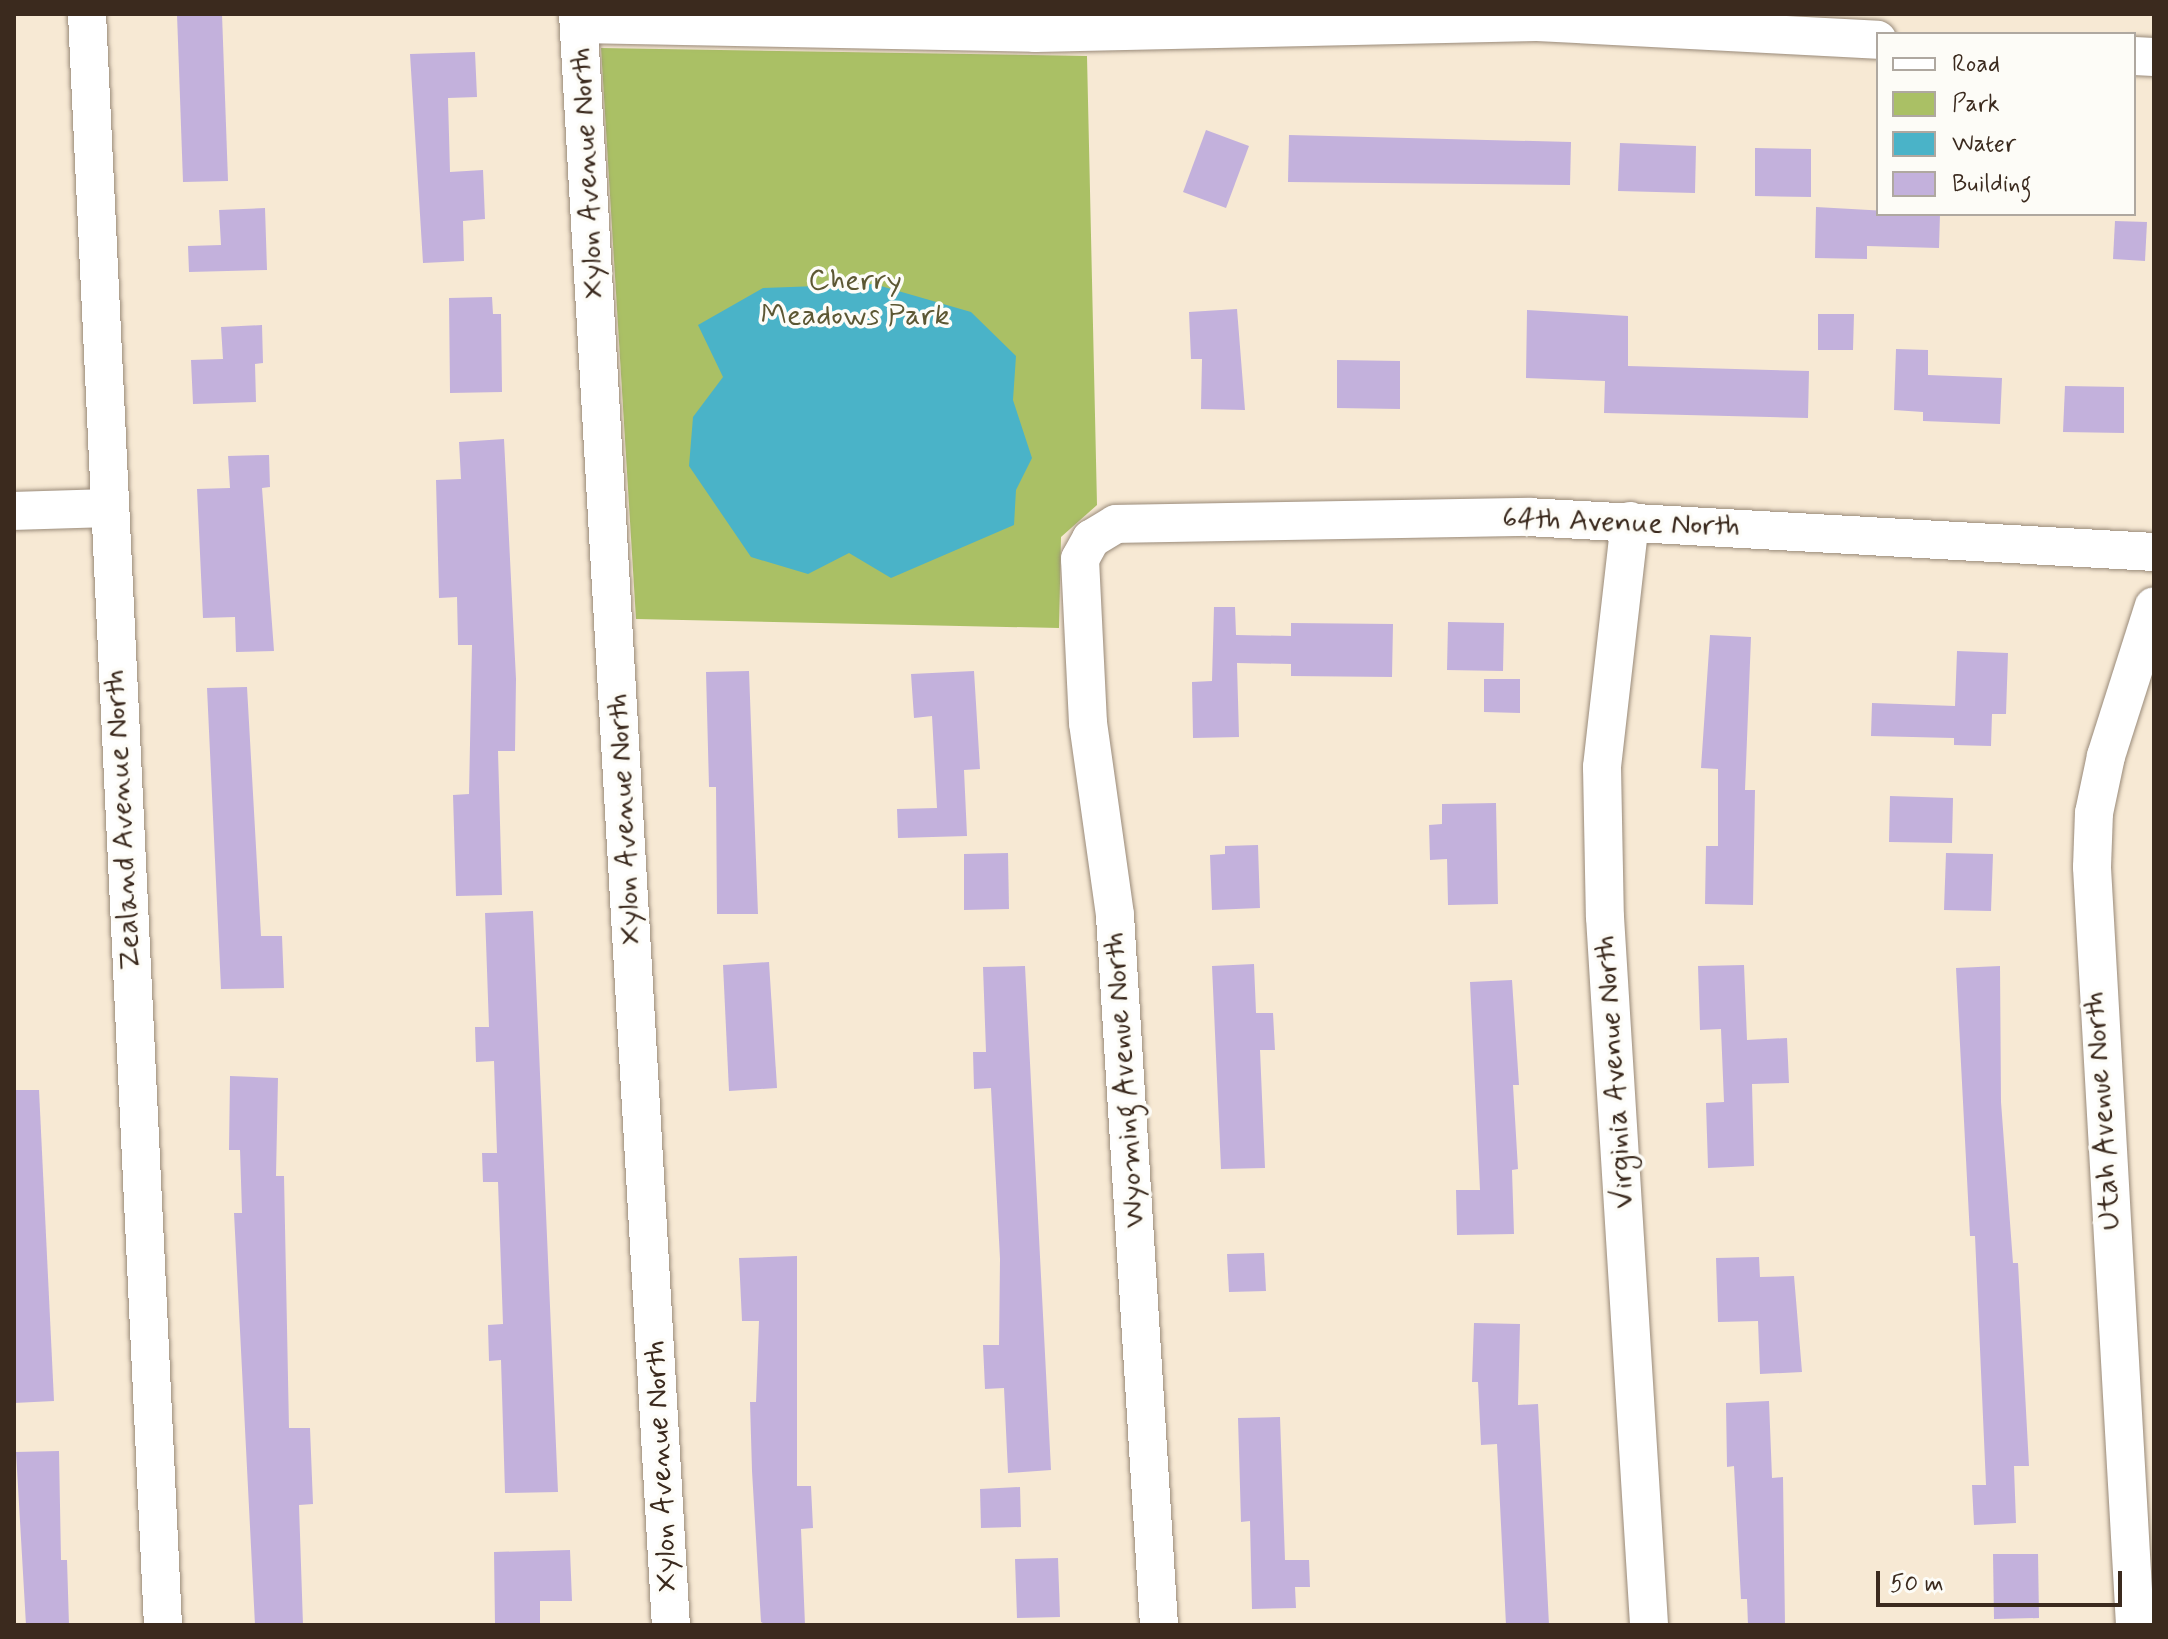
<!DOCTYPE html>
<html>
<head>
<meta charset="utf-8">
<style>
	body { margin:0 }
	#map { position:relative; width:2168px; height:1639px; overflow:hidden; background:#f7e9d4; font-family:Mynerve,sans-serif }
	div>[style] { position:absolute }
	.green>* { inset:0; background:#aac065 }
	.water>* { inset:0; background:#4ab3c8 }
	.building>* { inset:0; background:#c3b1dc }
	.roads { filter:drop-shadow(0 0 2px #998a79) drop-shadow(0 0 2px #998a79) }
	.street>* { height:38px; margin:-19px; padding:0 19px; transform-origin:19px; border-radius:19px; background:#fff }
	span { translate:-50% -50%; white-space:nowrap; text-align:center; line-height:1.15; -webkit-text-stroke:7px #fdfcf7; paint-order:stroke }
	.street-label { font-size:30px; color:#3b2a1e }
	.park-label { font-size:30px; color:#5c5733 }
	.frame { position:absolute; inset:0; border:16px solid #3b2a1e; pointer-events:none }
	.legend { position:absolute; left:1876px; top:32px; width:260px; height:184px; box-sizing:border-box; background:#fdfcf7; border:2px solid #afa8a0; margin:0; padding:10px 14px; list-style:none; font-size:24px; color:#3b2a1e }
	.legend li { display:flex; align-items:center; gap:16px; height:40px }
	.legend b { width:40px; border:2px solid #afa8a0 }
	.scale { position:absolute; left:1876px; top:1571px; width:246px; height:36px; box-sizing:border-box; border:4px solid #3b2a1e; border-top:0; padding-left:10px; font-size:24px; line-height:28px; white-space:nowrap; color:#3b2a1e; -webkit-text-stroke:6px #fdfcf7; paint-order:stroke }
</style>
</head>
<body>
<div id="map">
	<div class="green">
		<div style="clip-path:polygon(601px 48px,1087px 56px,1097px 505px,1061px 537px,1059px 628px,636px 619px)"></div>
	</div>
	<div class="water">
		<div style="clip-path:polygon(874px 284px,971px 312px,1016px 356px,1013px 400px,1032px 458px,1016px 490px,1014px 525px,891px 578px,849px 553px,808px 574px,751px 557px,689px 466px,693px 417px,723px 377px,698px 325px,763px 288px)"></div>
	</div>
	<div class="building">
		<div style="clip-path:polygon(177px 14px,222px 14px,228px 181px,183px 182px)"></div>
		<div style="clip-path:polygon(475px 52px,477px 97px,448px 98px,450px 172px,483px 170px,485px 219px,463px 221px,464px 261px,423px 263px,410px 54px)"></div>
		<div style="clip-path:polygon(1206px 130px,1249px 146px,1226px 208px,1183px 192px)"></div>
		<div style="clip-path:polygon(1289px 135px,1571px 142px,1570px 185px,1288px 182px)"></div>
		<div style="clip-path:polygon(1620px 143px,1696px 146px,1695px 193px,1618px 191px)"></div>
		<div style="clip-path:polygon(1755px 148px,1811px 149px,1811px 197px,1755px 196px)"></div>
		<div style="clip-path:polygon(1816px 207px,1940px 214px,1939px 248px,1867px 246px,1867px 259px,1815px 258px)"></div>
		<div style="clip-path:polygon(265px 208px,267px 270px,189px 272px,188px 246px,221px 245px,219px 210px)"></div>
		<div style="clip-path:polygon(2115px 221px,2147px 222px,2145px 261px,2113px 259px)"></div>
		<div style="clip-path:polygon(492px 297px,493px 314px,501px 314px,502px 392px,450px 393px,449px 298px)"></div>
		<div style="clip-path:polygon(1237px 309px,1245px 410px,1201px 409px,1202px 359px,1191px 359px,1189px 312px)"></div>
		<div style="clip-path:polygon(1527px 310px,1628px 316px,1628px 366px,1809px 371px,1808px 418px,1604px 413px,1605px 381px,1526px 378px)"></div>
		<div style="clip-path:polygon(1818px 314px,1854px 314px,1853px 350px,1818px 350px)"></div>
		<div style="clip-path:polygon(262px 325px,263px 363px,255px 364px,256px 402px,193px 404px,191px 360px,223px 359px,221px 327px)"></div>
		<div style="clip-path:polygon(1896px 349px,1928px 350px,1928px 375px,2002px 378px,2000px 424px,1923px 421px,1923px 412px,1894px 410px)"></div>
		<div style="clip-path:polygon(1337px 360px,1400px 361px,1400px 409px,1337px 408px)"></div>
		<div style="clip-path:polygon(2065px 386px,2124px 387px,2124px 433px,2063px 432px)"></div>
		<div style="clip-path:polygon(504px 439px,516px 679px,515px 751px,498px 751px,502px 895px,456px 896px,453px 795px,469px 794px,472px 645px,458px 645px,457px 597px,439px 598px,436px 480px,461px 479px,459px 442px)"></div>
		<div style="clip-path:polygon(269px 455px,270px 487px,262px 488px,274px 651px,236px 652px,235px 617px,203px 618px,197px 489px,230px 488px,228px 456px)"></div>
		<div style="clip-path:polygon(1214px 607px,1235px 607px,1236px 635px,1291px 636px,1291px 623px,1393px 624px,1392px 677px,1291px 676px,1291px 664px,1237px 663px,1239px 737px,1193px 738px,1192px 682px,1212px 681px)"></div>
		<div style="clip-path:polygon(1448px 622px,1504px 623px,1503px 671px,1447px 670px)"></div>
		<div style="clip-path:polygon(1710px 635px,1751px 637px,1745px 790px,1755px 790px,1753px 905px,1705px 904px,1706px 846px,1718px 846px,1718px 769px,1701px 768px)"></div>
		<div style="clip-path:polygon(1957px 651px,2008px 653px,2006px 714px,1992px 714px,1991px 746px,1954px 745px,1954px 738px,1871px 736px,1872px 703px,1955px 706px)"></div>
		<div style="clip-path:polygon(749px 671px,758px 914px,717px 914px,716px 787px,709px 787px,706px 672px)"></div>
		<div style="clip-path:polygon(974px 671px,980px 769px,964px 770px,967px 836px,898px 838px,897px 809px,937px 808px,932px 716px,914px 718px,911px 674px)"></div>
		<div style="clip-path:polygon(1484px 679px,1520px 679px,1520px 713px,1484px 712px)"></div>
		<div style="clip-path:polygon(247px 687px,261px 936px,282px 936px,284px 988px,221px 989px,207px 688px)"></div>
		<div style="clip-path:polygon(1890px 796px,1953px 798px,1952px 843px,1889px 842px)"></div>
		<div style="clip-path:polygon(1496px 803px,1498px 904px,1448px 905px,1447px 859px,1430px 860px,1429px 825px,1442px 824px,1442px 804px)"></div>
		<div style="clip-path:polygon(1258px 845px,1260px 908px,1212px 910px,1210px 855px,1225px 854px,1225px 846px)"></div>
		<div style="clip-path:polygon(1008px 853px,1009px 909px,964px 910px,964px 854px)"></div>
		<div style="clip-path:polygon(1946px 853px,1993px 854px,1991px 911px,1944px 910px)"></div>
		<div style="clip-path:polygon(533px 911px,558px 1492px,505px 1493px,501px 1360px,489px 1361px,488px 1325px,503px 1324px,498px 1182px,483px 1182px,482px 1153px,497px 1153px,494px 1061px,476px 1062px,475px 1027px,489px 1027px,485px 913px)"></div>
		<div style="clip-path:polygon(769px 962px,777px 1088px,729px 1091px,723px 965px)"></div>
		<div style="clip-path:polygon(1254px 964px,1256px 1013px,1273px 1013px,1275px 1050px,1260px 1050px,1265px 1168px,1221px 1169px,1212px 966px)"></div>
		<div style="clip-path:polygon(1744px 965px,1747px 1040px,1787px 1038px,1789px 1083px,1752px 1084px,1754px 1166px,1708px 1168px,1706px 1103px,1724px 1102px,1721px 1029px,1700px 1030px,1698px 966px)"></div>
		<div style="clip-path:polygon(1025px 966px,1051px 1470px,1008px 1473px,1004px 1388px,985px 1389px,983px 1345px,999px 1345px,1000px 1259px,991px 1088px,974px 1089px,973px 1052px,986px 1052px,983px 967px)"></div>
		<div style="clip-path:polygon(2000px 966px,2001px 1102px,2013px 1263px,2018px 1263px,2029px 1466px,2014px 1466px,2016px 1523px,1974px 1525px,1972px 1485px,1986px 1485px,1975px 1236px,1970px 1236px,1956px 968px)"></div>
		<div style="clip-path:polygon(1512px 980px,1519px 1085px,1513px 1085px,1518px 1169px,1512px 1170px,1514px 1234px,1457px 1235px,1456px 1190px,1480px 1190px,1470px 982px)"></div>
		<div style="clip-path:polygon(230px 1076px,278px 1078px,276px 1176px,284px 1176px,289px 1428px,310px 1428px,313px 1504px,299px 1505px,303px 1625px,255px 1625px,234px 1213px,242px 1213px,240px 1150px,229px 1150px)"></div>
		<div style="clip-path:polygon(14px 1090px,39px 1090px,54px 1401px,14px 1403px)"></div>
		<div style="clip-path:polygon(1264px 1253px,1266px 1291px,1229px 1292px,1227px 1254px)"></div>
		<div style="clip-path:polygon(797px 1256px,797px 1486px,811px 1486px,813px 1528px,801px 1529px,805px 1625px,767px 1625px,761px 1622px,752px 1471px,750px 1402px,756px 1402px,759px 1321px,742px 1321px,739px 1258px)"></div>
		<div style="clip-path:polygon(1759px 1257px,1760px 1277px,1794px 1276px,1802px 1372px,1760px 1374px,1758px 1321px,1718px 1322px,1716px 1258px)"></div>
		<div style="clip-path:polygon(1474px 1323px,1520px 1324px,1518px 1405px,1538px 1404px,1549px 1625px,1506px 1625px,1497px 1444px,1481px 1445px,1478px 1382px,1472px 1382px)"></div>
		<div style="clip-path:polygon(1769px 1401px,1772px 1478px,1783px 1477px,1785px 1625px,1748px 1625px,1747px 1599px,1741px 1599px,1734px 1466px,1727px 1467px,1726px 1403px)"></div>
		<div style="clip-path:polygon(1280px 1417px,1285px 1560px,1309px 1560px,1310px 1587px,1295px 1587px,1296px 1608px,1252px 1609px,1250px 1521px,1241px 1522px,1238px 1418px)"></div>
		<div style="clip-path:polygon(59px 1451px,61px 1560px,67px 1560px,69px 1625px,26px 1625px,16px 1452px)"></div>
		<div style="clip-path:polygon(1020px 1487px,1021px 1527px,981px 1528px,980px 1489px)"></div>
		<div style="clip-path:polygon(570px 1550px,572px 1601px,540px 1601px,540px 1625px,495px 1625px,494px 1552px)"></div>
		<div style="clip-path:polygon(1993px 1554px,2038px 1554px,2039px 1618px,1994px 1619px)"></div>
		<div style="clip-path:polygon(1058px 1558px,1060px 1617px,1017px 1618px,1015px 1559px)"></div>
	</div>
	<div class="roads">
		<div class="street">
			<div style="left:87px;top:14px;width:1613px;rotate:87.3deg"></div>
			<div style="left:578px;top:14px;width:1614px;rotate:86.7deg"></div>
			<div style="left:579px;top:24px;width:456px;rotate:1.1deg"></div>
			<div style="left:1035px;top:33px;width:502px;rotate:-1.26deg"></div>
			<div style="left:1537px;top:22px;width:341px;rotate:3deg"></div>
			<div style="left:2134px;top:56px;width:20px;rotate:3deg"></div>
			<div style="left:14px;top:511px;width:93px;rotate:-1.8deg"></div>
			<div style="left:1630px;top:521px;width:248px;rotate:96.5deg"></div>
			<div style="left:1602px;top:767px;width:150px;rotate:88.9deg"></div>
			<div style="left:1605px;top:917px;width:709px;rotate:86.44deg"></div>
			<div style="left:1159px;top:1625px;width:711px;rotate:-93.55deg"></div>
			<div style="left:1115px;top:915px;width:194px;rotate:-98deg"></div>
			<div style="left:1088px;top:723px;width:164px;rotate:-92.8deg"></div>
			<div style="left:1080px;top:559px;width:23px;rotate:-61deg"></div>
			<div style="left:1091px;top:539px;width:29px;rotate:-31deg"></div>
			<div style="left:1116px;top:524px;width:412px;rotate:-1deg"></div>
			<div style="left:1528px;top:517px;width:627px;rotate:3.2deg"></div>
			<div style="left:2135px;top:1625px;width:759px;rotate:-93.25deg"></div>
			<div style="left:2092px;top:867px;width:54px;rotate:-87.9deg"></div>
			<div style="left:2094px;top:813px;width:58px;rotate:-78.1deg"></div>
			<div style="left:2106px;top:756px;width:157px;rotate:-72.3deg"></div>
		</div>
	</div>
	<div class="street-label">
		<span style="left:588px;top:173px;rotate:-93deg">Xylon Avenue North</span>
		<span style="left:1621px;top:523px;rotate:2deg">64th Avenue North</span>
		<span style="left:625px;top:819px;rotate:-93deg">Xylon Avenue North</span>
		<span style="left:123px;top:820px;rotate:-93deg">Zealand Avenue North</span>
		<span style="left:1615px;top:1072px;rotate:-94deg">Virginia Avenue North</span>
		<span style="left:1125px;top:1080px;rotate:-94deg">Wyoming Avenue North</span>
		<span style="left:2103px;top:1111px;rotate:-94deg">Utah Avenue North</span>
		<span style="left:662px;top:1466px;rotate:-93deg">Xylon Avenue North</span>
	</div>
	<div class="park-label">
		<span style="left:855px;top:298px">Cherry<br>Meadows Park</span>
	</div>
	<div class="frame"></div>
	<ul class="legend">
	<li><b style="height:10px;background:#fff"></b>Road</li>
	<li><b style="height:22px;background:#aac065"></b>Park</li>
	<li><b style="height:22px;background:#4ab3c8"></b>Water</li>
	<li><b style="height:22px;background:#c3b1dc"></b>Building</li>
	</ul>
	<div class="scale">50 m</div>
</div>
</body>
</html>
